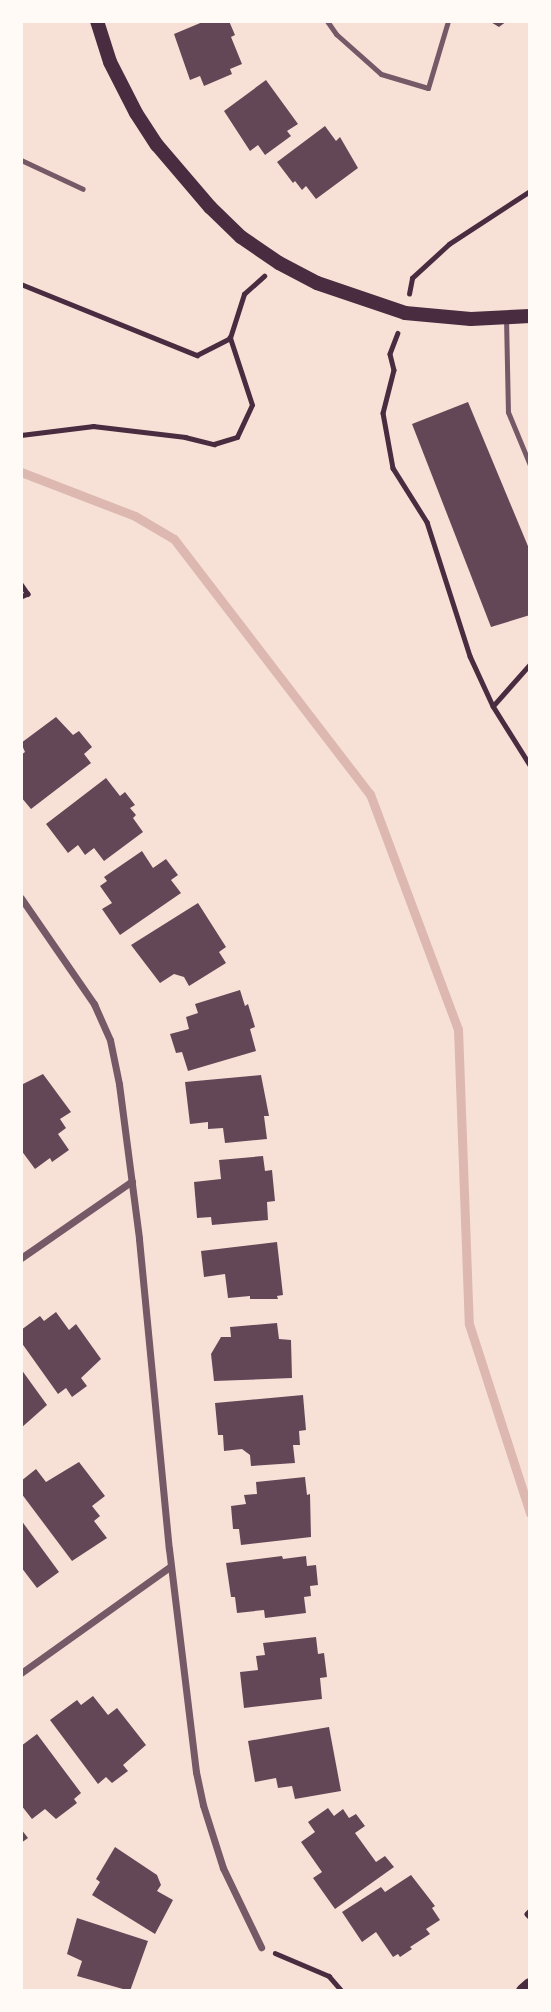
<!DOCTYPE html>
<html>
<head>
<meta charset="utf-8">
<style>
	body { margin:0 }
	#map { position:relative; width:551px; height:2012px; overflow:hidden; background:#f7e1d7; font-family:Karla,sans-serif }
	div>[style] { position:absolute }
	.stream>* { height:9px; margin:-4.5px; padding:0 4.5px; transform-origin:4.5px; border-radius:4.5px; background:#dcb8b0 }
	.building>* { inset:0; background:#644757 }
	.path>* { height:4.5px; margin:-2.25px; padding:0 2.25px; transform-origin:2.25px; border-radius:2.25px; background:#4a2c40 }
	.service>* { height:5px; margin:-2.5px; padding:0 2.5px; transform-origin:2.5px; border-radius:2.5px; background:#755966 }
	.minor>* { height:7px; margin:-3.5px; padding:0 3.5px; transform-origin:3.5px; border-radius:3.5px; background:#755966 }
	.secondary>* { height:14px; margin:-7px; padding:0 7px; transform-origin:7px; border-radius:7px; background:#4a2c40 }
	span { translate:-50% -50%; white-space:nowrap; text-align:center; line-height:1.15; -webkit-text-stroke:7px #fffaf5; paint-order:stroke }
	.frame { position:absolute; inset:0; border:23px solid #fffaf5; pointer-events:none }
</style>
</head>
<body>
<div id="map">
	<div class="stream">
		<div style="left:21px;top:472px;width:122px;rotate:21.1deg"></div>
		<div style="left:135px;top:516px;width:45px;rotate:30.5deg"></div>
		<div style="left:174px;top:539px;width:322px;rotate:52.5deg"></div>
		<div style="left:370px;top:794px;width:251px;rotate:69.5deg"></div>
		<div style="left:458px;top:1029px;width:295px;rotate:87.9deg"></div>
		<div style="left:469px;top:1324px;width:199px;rotate:72.1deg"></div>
	</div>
	<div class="building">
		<div style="clip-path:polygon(205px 21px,229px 21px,235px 35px,231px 37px,242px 64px,230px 69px,232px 74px,204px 86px,200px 76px,190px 80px,174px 34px)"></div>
		<div style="clip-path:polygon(489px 21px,507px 21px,499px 27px)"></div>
		<div style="clip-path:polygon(266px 80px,298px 124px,287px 131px,291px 136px,265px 155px,258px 145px,250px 151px,224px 111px)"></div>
		<div style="clip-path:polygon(325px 126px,336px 141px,340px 137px,358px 168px,316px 199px,306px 186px,302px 190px,295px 181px,293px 183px,277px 162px)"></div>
		<div style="clip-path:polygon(468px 402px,530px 551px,530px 615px,491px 627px,412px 424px)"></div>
		<div style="clip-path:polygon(56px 717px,73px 735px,79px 731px,92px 747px,84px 754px,91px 763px,31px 809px,21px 797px,21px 755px,25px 752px,21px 743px)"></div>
		<div style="clip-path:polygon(106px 778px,120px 796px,125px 792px,135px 805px,130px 808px,136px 815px,133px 818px,143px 832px,104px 861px,94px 848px,85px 855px,78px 845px,68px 853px,46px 824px)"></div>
		<div style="clip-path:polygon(142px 851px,153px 868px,166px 859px,178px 875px,171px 880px,181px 893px,120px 935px,102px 909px,112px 903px,100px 886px,107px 881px,104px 877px)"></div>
		<div style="clip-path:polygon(198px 903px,226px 947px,219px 952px,226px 963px,189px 986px,184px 977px,174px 974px,160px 983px,131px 945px)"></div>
		<div style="clip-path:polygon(240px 990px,245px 1006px,248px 1004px,255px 1027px,250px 1029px,256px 1051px,188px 1071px,182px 1052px,176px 1053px,170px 1034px,189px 1029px,186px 1017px,198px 1013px,195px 1004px)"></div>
		<div style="clip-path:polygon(43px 1074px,71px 1112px,60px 1119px,66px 1128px,58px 1134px,69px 1150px,52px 1162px,50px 1158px,35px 1169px,21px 1150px,21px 1085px)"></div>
		<div style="clip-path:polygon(261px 1075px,269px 1116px,264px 1116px,267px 1139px,225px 1143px,223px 1128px,208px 1129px,208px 1122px,190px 1124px,185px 1082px)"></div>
		<div style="clip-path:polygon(263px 1156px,265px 1171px,272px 1170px,275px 1201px,267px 1202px,268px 1220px,212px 1225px,211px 1217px,197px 1218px,194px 1182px,221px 1179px,219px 1160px)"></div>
		<div style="clip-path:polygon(277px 1242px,283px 1295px,277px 1296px,278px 1299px,250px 1299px,250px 1296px,228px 1298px,225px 1274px,204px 1277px,201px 1251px)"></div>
		<div style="clip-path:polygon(56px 1312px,69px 1330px,76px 1324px,101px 1359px,81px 1378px,87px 1386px,72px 1397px,66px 1388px,58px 1394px,21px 1342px,21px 1330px,40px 1316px,44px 1321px)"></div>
		<div style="clip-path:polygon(277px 1323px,279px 1339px,291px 1340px,292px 1378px,214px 1381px,211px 1354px,221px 1337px,231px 1337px,230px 1327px)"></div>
		<div style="clip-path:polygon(21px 1369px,47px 1405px,21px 1428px)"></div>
		<div style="clip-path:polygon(303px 1395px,306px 1430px,299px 1431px,300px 1445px,293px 1445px,295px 1463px,251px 1466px,250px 1455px,242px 1449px,224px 1451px,223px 1435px,218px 1435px,215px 1403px)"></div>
		<div style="clip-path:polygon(79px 1462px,105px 1496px,92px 1506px,100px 1516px,94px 1521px,107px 1538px,72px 1561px,21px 1493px,21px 1481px,36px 1469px,46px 1482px)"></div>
		<div style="clip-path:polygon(305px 1477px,307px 1495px,310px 1494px,311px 1537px,241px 1545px,239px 1529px,233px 1529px,231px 1506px,246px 1504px,244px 1495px,257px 1494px,256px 1482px)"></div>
		<div style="clip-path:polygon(21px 1520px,59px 1572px,37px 1588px,21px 1567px)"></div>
		<div style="clip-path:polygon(282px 1556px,283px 1559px,306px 1556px,307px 1566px,316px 1565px,318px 1585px,310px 1586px,311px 1596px,304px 1597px,306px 1613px,265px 1618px,264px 1610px,237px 1613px,235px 1597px,231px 1597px,226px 1563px)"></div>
		<div style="clip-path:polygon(316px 1637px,318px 1654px,324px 1653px,327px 1677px,320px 1678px,322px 1699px,244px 1708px,240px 1672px,258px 1670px,256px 1656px,265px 1655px,263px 1643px)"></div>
		<div style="clip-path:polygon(93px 1696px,108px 1715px,117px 1708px,146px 1745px,123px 1765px,128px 1771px,112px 1783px,106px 1777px,98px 1784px,50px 1720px,77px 1700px,81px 1705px)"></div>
		<div style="clip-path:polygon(329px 1727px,341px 1791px,295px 1799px,292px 1786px,278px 1788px,276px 1778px,255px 1782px,248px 1741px)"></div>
		<div style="clip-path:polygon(37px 1734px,81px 1793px,74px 1799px,77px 1803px,56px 1819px,45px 1809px,32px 1819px,21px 1805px,21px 1746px)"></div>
		<div style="clip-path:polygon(328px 1808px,334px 1816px,343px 1809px,349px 1818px,356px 1814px,365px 1826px,355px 1833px,376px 1862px,385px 1856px,394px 1867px,335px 1909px,313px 1878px,322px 1872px,301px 1842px,315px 1832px,308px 1822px)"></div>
		<div style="clip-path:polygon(21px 1829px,28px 1838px,21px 1843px)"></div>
		<div style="clip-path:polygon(115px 1847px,157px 1875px,161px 1885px,157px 1891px,173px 1900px,155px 1934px,92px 1895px,100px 1882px,96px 1879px)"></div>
		<div style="clip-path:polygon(411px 1875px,435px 1906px,432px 1908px,440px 1920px,426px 1929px,430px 1934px,410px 1947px,412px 1949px,400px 1957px,398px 1954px,393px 1957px,376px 1932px,362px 1942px,342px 1912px,381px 1887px,385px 1892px)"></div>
		<div style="clip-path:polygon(77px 1918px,148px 1941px,130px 1991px,77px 1976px,82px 1961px,67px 1954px)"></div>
	</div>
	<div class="path">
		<div style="left:21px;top:284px;width:190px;rotate:22deg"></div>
		<div style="left:197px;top:355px;width:37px;rotate:-27deg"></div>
		<div style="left:409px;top:294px;width:16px;rotate:-79deg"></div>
		<div style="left:412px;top:278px;width:50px;rotate:-42.6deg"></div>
		<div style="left:449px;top:244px;width:97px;rotate:-33.2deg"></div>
		<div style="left:398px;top:333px;width:22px;rotate:111deg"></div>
		<div style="left:390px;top:354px;width:16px;rotate:76deg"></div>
		<div style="left:394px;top:370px;width:44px;rotate:104.3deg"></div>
		<div style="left:383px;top:413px;width:56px;rotate:79.7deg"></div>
		<div style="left:393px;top:468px;width:64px;rotate:57.8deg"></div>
		<div style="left:427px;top:522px;width:141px;rotate:72.2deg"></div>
		<div style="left:470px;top:656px;width:55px;rotate:65.3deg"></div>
		<div style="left:493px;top:706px;width:70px;rotate:57.9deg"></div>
		<div style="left:21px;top:435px;width:73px;rotate:-7.1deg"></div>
		<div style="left:93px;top:426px;width:93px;rotate:6.8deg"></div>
		<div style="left:185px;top:437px;width:30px;rotate:14deg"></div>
		<div style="left:214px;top:444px;width:24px;rotate:-17deg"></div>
		<div style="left:237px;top:437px;width:35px;rotate:-65deg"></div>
		<div style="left:252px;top:405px;width:71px;rotate:-108.2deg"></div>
		<div style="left:230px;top:338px;width:46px;rotate:-72.3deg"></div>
		<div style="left:244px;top:294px;width:27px;rotate:-42deg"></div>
		<div style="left:21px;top:584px;width:12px;rotate:55deg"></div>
		<div style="left:28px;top:594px;width:8px;rotate:157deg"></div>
		<div style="left:493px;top:706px;width:56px;rotate:-48.6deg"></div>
		<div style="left:530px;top:1911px;width:4px;rotate:135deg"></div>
		<div style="left:527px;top:1914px;width:4px;rotate:45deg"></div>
		<div style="left:275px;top:1953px;width:59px;rotate:23.1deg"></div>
		<div style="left:329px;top:1976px;width:20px;rotate:49deg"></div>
	</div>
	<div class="service">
		<div style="left:327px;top:21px;width:16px;rotate:55deg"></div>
		<div style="left:336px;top:34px;width:60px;rotate:41.6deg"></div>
		<div style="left:381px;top:74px;width:49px;rotate:16.6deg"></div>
		<div style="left:428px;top:88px;width:70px;rotate:-73.4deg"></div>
		<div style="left:21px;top:160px;width:68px;rotate:25.1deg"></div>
		<div style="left:506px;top:318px;width:94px;rotate:88.8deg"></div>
		<div style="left:508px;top:412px;width:57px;rotate:67.5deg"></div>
	</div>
	<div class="minor">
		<div style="left:21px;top:898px;width:129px;rotate:55.4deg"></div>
		<div style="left:94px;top:1004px;width:39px;rotate:66deg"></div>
		<div style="left:110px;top:1040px;width:45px;rotate:78.4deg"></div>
		<div style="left:119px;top:1084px;width:156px;rotate:82.6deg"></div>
		<div style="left:139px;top:1239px;width:311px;rotate:84.5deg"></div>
		<div style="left:169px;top:1549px;width:225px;rotate:83.1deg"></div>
		<div style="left:196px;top:1772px;width:34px;rotate:78deg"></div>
		<div style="left:203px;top:1805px;width:66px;rotate:72.4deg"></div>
		<div style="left:223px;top:1868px;width:88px;rotate:64.3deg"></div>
		<div style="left:21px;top:1258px;width:135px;rotate:-34.7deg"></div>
		<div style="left:21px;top:1673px;width:184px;rotate:-35.5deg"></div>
	</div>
	<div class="secondary">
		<div style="left:97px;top:21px;width:43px;rotate:72.4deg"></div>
		<div style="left:110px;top:62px;width:57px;rotate:63deg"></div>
		<div style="left:136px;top:113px;width:38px;rotate:57deg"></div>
		<div style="left:157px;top:145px;width:82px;rotate:49.5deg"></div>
		<div style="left:210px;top:207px;width:43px;rotate:44.1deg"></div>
		<div style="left:241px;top:237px;width:46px;rotate:34.4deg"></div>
		<div style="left:279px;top:263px;width:43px;rotate:27.8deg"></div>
		<div style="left:317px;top:283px;width:93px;rotate:18.8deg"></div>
		<div style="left:405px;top:313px;width:66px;rotate:5.2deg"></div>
		<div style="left:471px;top:319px;width:59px;rotate:-2.9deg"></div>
		<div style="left:523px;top:1991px;width:9px;rotate:-41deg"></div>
	</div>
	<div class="frame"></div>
</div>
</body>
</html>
